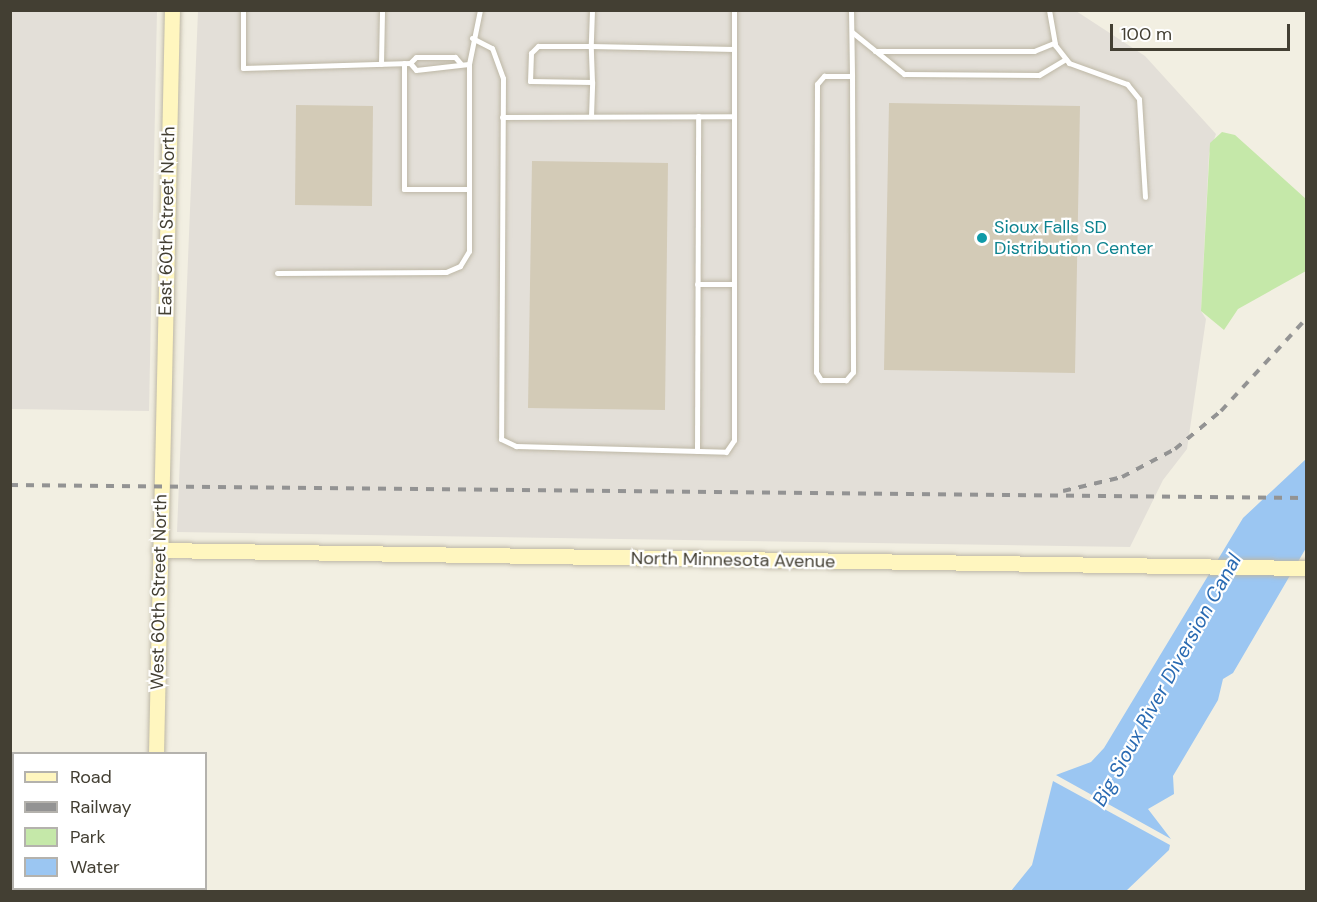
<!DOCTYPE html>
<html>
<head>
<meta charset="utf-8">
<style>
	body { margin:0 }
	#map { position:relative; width:1317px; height:902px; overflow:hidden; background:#f2efe2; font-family:"DM Sans",sans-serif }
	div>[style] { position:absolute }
	.industrial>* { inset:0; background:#e3dfd8 }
	.green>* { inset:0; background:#c5e8a9 }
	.water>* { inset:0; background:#9bc6f2 }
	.building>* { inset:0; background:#d3cbb7 }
	.roads { filter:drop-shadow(0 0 2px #bdb7a5) drop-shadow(0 0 2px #bdb7a5) }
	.lane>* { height:5px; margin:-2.5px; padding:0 2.5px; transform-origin:2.5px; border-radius:2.5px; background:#fff }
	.secondary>* { height:15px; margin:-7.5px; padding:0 7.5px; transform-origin:7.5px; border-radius:7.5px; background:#fff6bf }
	.rail>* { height:4px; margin-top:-2px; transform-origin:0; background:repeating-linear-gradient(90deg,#939393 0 8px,transparent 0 16px) }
	.dots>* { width:16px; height:16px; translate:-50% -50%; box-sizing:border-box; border:3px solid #fff; border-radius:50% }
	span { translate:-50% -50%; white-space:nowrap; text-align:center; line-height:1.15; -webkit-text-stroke:4.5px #fff; paint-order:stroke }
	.street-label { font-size:18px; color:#433f33 }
	.culture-label { font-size:18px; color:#0d838f }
	.left { translate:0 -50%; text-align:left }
	.water-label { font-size:20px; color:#296ab2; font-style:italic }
	.frame { position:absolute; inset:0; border:12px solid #433f33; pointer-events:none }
	.legend { position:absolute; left:12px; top:752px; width:195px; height:138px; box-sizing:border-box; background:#fff; border:2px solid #b4b2ad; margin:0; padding:8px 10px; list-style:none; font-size:18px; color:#433f33 }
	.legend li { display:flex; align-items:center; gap:12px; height:30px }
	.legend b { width:30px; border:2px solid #b4b2ad }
	.scale { position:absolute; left:1110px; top:24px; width:180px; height:27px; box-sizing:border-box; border:3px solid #433f33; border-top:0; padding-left:8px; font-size:18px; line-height:21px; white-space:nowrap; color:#433f33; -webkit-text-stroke:4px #fff; paint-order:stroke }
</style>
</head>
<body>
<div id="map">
	<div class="industrial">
		<div style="clip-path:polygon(11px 10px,157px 11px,149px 411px,11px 409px)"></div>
		<div style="clip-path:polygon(198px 11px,1076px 11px,1145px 56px,1216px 134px,1209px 154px,1201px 311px,1206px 319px,1187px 449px,1163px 480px,1130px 547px,177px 532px)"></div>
	</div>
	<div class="green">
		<div style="clip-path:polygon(1222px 132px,1235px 135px,1306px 199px,1306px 271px,1238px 309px,1224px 330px,1201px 311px,1210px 143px)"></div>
	</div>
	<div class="water">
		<div style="clip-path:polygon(1306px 459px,1306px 548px,1233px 673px,1223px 679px,1218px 700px,1173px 776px,1174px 794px,1148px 809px,1171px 839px,1056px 775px,1091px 762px,1104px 748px,1243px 518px)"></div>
		<div style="clip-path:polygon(1053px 781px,1170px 845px,1169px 850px,1126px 891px,1011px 891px,1032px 865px)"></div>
	</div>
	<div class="building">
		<div style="clip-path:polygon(889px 103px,1080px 106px,1075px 373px,884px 370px)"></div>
		<div style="clip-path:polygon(296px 105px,373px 106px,372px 206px,295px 205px)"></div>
		<div style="clip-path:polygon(532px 161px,668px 163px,665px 410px,528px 408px)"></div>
	</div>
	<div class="roads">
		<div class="lane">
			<div style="left:243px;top:10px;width:58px;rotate:90deg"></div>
			<div style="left:243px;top:68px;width:167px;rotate:-1.7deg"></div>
			<div style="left:410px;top:63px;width:8px;rotate:-45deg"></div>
			<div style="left:416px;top:57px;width:39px"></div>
			<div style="left:455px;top:57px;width:9px;rotate:49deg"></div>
			<div style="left:592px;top:10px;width:36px;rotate:92deg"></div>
			<div style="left:591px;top:46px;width:143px;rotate:1.2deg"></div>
			<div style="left:851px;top:10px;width:66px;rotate:89.1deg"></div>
			<div style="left:852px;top:76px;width:296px;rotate:89.8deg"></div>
			<div style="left:853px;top:372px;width:11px;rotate:131deg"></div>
			<div style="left:846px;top:380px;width:25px;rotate:180deg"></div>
			<div style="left:821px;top:380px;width:9px;rotate:-122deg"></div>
			<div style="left:816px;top:372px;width:288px;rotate:-89.8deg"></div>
			<div style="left:817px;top:84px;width:11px;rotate:-49deg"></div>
			<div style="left:824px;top:76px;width:28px"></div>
			<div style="left:1049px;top:10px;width:36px;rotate:80deg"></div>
			<div style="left:1055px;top:45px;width:23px;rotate:52deg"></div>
			<div style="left:1069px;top:63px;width:62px;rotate:19.9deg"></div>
			<div style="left:1127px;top:84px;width:19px;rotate:51deg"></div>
			<div style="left:1139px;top:99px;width:98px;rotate:86.5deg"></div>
			<div style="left:852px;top:32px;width:67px;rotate:38.9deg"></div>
			<div style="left:904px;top:74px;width:135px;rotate:0.4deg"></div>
			<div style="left:1039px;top:75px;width:31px;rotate:-31deg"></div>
			<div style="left:472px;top:38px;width:22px;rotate:27deg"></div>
			<div style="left:492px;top:48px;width:32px;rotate:70deg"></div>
			<div style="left:503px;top:78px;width:361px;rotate:90.3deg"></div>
			<div style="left:501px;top:439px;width:17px;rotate:25deg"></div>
			<div style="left:516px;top:446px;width:210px;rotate:1.6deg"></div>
			<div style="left:726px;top:452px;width:14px;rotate:-56deg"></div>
			<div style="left:734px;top:440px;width:430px;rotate:-90deg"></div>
			<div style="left:875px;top:51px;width:159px"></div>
			<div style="left:1034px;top:51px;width:22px;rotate:-22deg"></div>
			<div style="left:404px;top:63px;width:126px;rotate:90deg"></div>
			<div style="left:404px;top:189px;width:65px"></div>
			<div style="left:410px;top:63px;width:9px;rotate:49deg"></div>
			<div style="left:416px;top:70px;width:53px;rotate:-6.5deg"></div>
			<div style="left:381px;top:64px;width:54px;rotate:-88.9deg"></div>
			<div style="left:591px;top:116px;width:34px;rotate:-88deg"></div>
			<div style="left:592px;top:82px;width:36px;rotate:-92deg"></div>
			<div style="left:591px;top:46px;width:53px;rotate:180deg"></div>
			<div style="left:538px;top:46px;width:10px;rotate:135deg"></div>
			<div style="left:531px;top:53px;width:28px;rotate:92deg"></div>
			<div style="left:530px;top:81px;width:62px;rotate:0.9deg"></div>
			<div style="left:502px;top:117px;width:232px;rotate:-0.2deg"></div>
			<div style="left:277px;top:273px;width:169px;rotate:-0.3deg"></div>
			<div style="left:446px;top:272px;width:15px;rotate:-23deg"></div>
			<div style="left:460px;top:266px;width:17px;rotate:-59deg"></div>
			<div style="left:469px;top:251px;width:187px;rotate:-90deg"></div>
			<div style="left:469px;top:64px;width:55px;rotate:-78.5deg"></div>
			<div style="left:697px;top:284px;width:37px"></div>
			<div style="left:697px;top:451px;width:335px;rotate:-89.8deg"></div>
		</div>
		<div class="secondary">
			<div style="left:159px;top:550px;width:1147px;rotate:0.9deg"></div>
			<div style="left:156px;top:754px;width:744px;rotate:-88.77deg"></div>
			<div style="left:153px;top:892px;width:4px;rotate:-90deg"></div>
		</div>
	</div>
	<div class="rail">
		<div style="left:10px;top:485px;width:1296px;rotate:0.57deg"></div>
		<div style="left:1063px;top:491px;width:61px;rotate:-13.3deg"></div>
		<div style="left:1122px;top:477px;width:60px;rotate:-27.8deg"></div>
		<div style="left:1175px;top:449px;width:60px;rotate:-39.6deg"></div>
		<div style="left:1221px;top:411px;width:125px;rotate:-47.3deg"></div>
	</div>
	<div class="dots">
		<div style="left:982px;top:238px;background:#0f9aa8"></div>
	</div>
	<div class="street-label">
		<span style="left:167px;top:221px;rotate:-89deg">East 60th Street North</span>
		<span style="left:733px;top:560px;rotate:1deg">North Minnesota Avenue</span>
		<span style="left:159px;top:592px;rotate:-89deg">West 60th Street North</span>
	</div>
	<div class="culture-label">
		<span class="left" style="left:994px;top:238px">Sioux Falls SD<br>Distribution Center</span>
	</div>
	<div class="water-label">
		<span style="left:1167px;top:680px;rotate:-61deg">Big Sioux River Diversion Canal</span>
	</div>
	<div class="frame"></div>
	<ul class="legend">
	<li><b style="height:8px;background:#fff6bf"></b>Road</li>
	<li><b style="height:8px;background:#939393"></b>Railway</li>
	<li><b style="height:16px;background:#c5e8a9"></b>Park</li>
	<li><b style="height:16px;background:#9bc6f2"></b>Water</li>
	</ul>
	<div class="scale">100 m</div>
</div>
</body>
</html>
